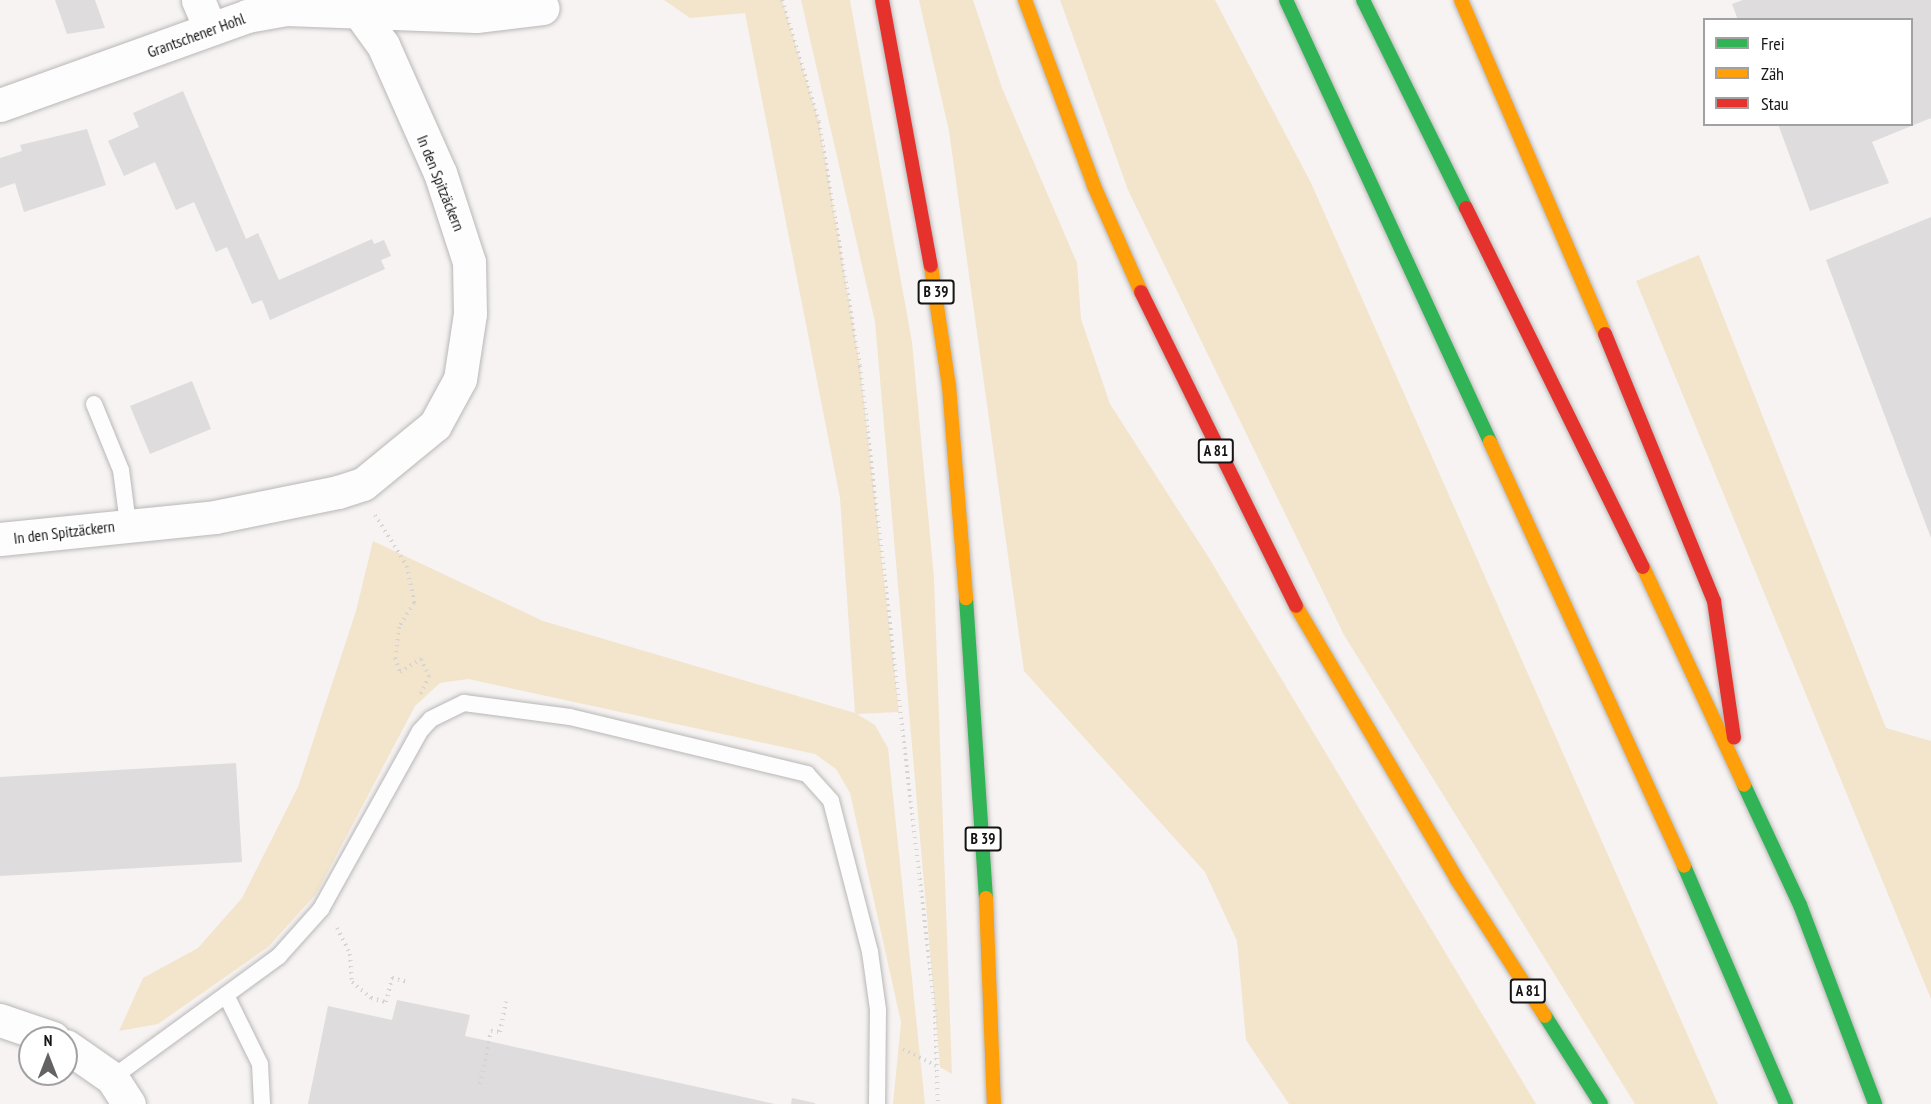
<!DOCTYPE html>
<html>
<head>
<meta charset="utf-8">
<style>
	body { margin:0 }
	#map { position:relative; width:1931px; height:1104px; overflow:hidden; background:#f6f3f2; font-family:"PT Sans Narrow",sans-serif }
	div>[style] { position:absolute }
	.green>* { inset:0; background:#f3e5cc }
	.building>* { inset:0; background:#dedcdc }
	.path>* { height:4px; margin-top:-2px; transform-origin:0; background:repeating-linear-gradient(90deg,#d5d4d3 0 1.5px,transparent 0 6px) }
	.roads { filter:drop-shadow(0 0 2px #b9b7b7) drop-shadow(0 0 2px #b9b7b7) }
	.lane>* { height:16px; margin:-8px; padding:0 8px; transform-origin:8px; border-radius:8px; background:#fefdfd }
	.street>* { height:33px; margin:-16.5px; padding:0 16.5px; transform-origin:16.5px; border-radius:16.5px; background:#fefdfd }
	.fast>* { height:14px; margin:-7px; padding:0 7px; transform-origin:7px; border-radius:7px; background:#30b455 }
	.slow>* { height:14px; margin:-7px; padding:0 7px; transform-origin:7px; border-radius:7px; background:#ff9f0a }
	.jam>* { height:14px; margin:-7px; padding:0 7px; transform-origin:7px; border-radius:7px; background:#e5322d }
	span { translate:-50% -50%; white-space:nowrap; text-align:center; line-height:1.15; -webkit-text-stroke:4.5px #fff; paint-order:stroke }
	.shield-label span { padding:2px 4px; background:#fff; border:2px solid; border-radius:4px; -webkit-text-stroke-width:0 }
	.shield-label { font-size:15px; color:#161414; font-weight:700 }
	.street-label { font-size:16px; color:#161414 }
	.legend { position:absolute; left:1703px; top:18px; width:210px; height:108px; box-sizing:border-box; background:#fff; border:2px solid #a2a1a1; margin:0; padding:8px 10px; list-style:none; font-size:18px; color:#161414 }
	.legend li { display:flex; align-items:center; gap:12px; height:30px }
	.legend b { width:30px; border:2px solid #a2a1a1 }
	.north { position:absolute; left:18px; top:1026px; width:60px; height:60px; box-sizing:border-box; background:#fff; border:2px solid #a2a1a1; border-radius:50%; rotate:0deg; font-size:16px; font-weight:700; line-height:24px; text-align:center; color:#161414 }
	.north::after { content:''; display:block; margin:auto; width:21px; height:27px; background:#646262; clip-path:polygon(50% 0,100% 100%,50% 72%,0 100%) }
</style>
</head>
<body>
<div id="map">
	<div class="green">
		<div style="clip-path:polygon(664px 0,782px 0,819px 122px,860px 366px,899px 712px,857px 714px,875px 725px,888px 748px,925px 1104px,893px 1104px,901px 1022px,850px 793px,836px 769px,815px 754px,468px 679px,440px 683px,415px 706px,316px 894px,268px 947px,158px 1024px,119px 1031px,143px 978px,198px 948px,242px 898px,298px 787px,356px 611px,373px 541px,543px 621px,855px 713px,840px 498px,745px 13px,690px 18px)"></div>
		<div style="clip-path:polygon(801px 0,850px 0,912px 342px,934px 578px,952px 1074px,940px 1067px,875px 322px)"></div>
		<div style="clip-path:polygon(919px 0,973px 0,1002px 88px,1077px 263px,1081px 319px,1110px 404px,1209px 558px,1536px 1104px,1289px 1104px,1246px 1040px,1237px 941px,1205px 872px,1024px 671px,949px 131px)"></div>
		<div style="clip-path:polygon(1060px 0,1215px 0,1311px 183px,1718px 1104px,1635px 1104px,1344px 635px,1128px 190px)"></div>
		<div style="clip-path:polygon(1699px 255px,1886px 728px,1931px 741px,1931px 999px,1636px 281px)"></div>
	</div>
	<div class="building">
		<div style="clip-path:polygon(55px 0,95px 0,105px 28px,67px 34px)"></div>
		<div style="clip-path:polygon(1743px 0,1931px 0,1931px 118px,1872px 142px,1889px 183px,1810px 211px,1778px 124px,1912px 124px,1912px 20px,1738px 20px,1732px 4px)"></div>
		<div style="clip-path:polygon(183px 91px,246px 239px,258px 233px,279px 280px,372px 239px,374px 244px,384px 240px,391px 256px,381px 260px,385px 269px,270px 320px,262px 300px,252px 304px,227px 247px,216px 252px,194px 202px,176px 210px,155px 162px,124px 176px,108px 141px,139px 127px,133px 113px)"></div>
		<div style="clip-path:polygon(87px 129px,106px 185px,24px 212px,15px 183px,0 188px,0 158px,22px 151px,20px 145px)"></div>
		<div style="clip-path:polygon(1931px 217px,1931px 538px,1826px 260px)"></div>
		<div style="clip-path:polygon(192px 381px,211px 429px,150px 454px,130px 406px)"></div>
		<div style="clip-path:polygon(236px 763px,242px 862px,0 876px,0 777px)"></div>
		<div style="clip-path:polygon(397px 1000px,470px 1015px,465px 1036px,775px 1104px,308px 1104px,328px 1006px,392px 1020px)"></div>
		<div style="clip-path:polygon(792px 1098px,815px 1103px,815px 1104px,791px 1104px)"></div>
	</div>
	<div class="path">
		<div style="left:782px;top:0;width:127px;rotate:73.1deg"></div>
		<div style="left:819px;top:122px;width:247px;rotate:80.5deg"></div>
		<div style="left:860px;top:366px;width:648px;rotate:83.36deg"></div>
		<div style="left:935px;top:1010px;width:94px;rotate:88.2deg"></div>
		<div style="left:375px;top:515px;width:60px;rotate:57.9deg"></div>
		<div style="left:407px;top:566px;width:38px;rotate:79deg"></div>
		<div style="left:414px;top:603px;width:28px;rotate:122deg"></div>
		<div style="left:399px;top:627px;width:31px;rotate:97deg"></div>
		<div style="left:395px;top:658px;width:15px;rotate:70deg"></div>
		<div style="left:400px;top:672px;width:25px;rotate:-32deg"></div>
		<div style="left:421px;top:659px;width:19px;rotate:65deg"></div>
		<div style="left:429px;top:676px;width:23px;rotate:115deg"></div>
		<div style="left:337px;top:928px;width:29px;rotate:63deg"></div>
		<div style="left:350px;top:954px;width:28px;rotate:86deg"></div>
		<div style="left:352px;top:982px;width:25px;rotate:40deg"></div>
		<div style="left:371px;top:998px;width:16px;rotate:15deg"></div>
		<div style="left:386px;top:1002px;width:25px;rotate:-76deg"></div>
		<div style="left:392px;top:978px;width:16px;rotate:14deg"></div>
		<div style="left:903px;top:1049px;width:37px;rotate:27deg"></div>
		<div style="left:480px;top:1084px;width:54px;rotate:-78.3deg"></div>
		<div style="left:491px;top:1031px;width:9px;rotate:6deg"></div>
		<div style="left:500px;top:1032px;width:31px;rotate:-79deg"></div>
	</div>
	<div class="roads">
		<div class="lane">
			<div style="left:94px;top:404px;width:71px;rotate:67.8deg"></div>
			<div style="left:121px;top:470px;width:54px;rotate:82.6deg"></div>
			<div style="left:226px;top:995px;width:77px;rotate:63.8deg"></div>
			<div style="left:260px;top:1064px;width:40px;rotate:87.1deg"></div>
			<div style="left:112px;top:1078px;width:207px;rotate:-36.1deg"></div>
			<div style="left:279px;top:956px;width:63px;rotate:-48.2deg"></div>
			<div style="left:321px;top:909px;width:204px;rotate:-60.9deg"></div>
			<div style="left:420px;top:731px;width:16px;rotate:-47deg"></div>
			<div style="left:431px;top:719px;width:37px;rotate:-26deg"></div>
			<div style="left:464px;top:703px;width:107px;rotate:7.5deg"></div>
			<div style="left:570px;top:717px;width:244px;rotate:13.5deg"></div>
			<div style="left:807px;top:774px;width:36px;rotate:48deg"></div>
			<div style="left:831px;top:801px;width:156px;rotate:75.5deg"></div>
			<div style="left:870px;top:952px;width:59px;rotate:82.1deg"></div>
			<div style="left:878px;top:1010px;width:94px;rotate:90.6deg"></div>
		</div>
		<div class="street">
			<div style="left:198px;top:0;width:30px;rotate:67deg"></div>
			<div style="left:0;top:105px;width:263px;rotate:-19.8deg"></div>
			<div style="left:247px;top:16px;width:40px;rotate:-10deg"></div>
			<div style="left:286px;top:9px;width:190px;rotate:2.1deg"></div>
			<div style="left:476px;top:16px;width:67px;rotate:-6.8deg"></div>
			<div style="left:0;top:539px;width:216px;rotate:-5.8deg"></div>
			<div style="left:215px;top:517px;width:126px;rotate:-11.5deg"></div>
			<div style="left:338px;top:492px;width:26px;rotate:-18deg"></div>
			<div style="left:363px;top:484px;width:93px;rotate:-39.3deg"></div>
			<div style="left:435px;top:425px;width:52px;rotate:-61.5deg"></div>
			<div style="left:460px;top:379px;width:66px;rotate:-81.3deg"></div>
			<div style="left:470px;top:314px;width:52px;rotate:-91.1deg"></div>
			<div style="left:469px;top:262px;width:94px;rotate:-108deg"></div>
			<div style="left:440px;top:173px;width:140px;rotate:-114deg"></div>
			<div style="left:383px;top:45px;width:41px;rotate:-126deg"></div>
			<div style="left:0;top:1020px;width:56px;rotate:18.8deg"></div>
			<div style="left:66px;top:1046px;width:56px;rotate:34.8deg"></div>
			<div style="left:112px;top:1078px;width:31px;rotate:57deg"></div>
		</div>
		<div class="fast">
			<div style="left:1286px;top:0;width:487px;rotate:65.2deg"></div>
			<div style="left:1363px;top:0;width:232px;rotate:63.7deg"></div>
			<div style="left:966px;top:598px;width:301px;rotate:86.2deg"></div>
			<div style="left:1744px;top:785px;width:132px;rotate:65deg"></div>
			<div style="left:1800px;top:905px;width:213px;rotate:69.3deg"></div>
			<div style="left:1684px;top:866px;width:259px;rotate:66.8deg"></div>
			<div style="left:1545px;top:1016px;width:104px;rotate:57.5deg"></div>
		</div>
		<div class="slow">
			<div style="left:1025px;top:0;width:198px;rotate:69.6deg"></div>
			<div style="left:1094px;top:186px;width:116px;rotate:66.1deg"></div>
			<div style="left:1461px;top:0;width:364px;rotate:66.7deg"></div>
			<div style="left:931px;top:266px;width:121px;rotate:81.5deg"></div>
			<div style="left:949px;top:386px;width:213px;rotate:85.4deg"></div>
			<div style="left:1490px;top:442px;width:466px;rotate:65.4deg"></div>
			<div style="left:1643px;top:567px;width:240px;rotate:65.1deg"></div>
			<div style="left:1296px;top:606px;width:316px;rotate:59.5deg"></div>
			<div style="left:1456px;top:878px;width:164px;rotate:57.2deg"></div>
			<div style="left:986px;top:898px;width:206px;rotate:87.8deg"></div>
		</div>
		<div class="jam">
			<div style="left:882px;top:0;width:270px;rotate:79.6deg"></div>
			<div style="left:1466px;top:208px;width:400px;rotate:63.8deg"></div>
			<div style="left:1141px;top:292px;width:350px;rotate:63.7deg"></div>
			<div style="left:1605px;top:334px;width:288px;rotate:67.8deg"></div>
			<div style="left:1714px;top:601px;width:138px;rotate:81.7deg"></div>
		</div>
	</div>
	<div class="shield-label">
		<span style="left:936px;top:292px">B 39</span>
		<span style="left:1216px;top:451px">A 81</span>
		<span style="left:983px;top:839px">B 39</span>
		<span style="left:1528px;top:991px">A 81</span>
	</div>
	<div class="street-label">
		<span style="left:196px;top:35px;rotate:-20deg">Grantschener Hohl</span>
		<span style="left:441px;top:183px;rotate:68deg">In den Spitzäckern</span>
		<span style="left:64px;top:532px;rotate:-7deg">In den Spitzäckern</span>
	</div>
	<ul class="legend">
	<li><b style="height:8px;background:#30b455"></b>Frei</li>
	<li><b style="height:8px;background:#ff9f0a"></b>Zäh</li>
	<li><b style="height:8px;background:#e5322d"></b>Stau</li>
	</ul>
	<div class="north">N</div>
</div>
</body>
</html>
